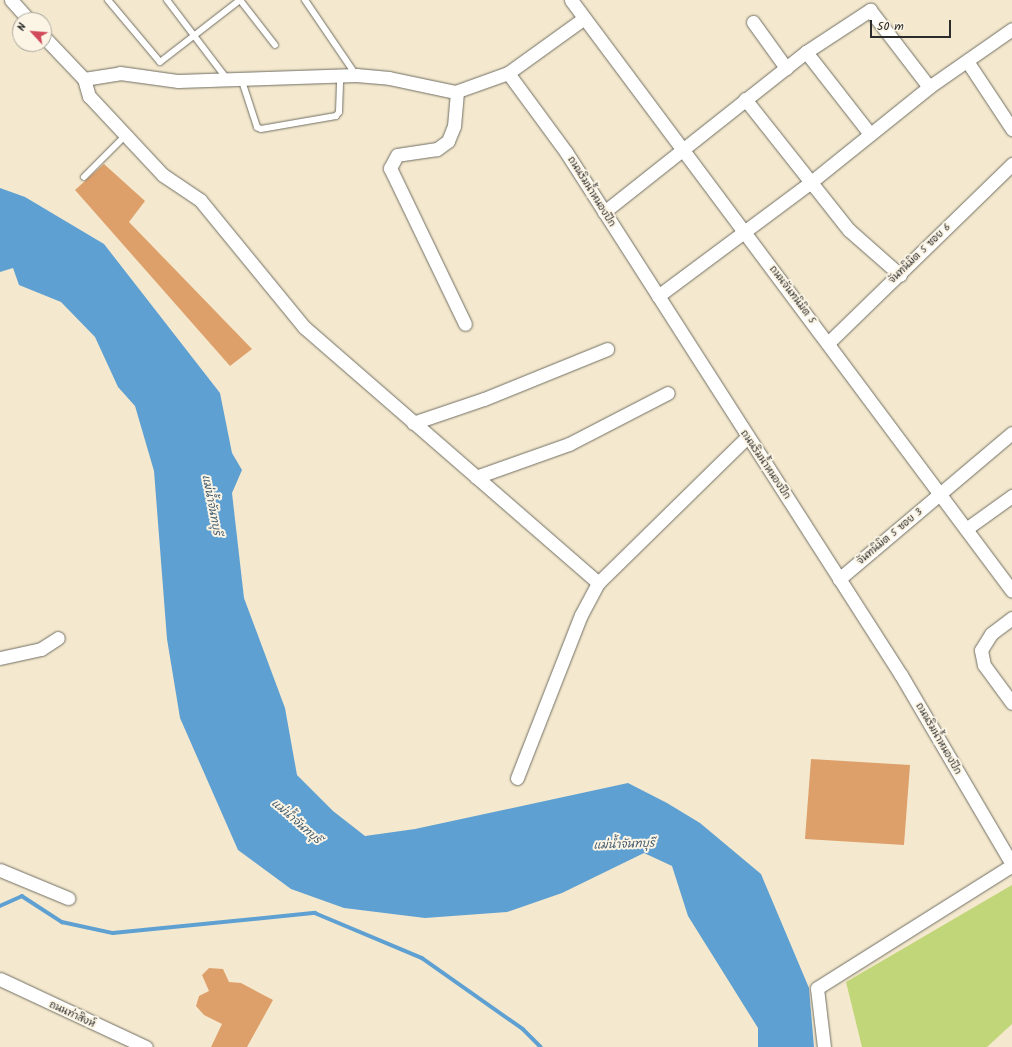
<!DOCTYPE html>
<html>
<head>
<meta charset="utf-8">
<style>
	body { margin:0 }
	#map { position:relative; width:1012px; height:1047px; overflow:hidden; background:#f4e9ce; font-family:Kalam,"Playpen Sans Thai",sans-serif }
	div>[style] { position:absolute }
	.green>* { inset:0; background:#c1d579 }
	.water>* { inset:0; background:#5fa0d2 }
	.stream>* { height:3.5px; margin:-1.75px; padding:0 1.75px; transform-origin:1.75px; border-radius:1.75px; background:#5fa0d2 }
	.building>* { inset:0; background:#dea06b }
	.roads { filter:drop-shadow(0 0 1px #716e64) drop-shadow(0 0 1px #716e64) }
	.service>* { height:6px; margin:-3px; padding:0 3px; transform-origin:3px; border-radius:3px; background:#fff }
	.minor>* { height:13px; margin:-6.5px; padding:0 6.5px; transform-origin:6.5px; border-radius:6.5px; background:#fff }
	span { translate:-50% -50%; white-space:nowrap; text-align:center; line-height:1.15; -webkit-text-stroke:4px #fcf5e5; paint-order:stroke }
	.street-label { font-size:10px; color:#2b2b2b }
	.water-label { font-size:11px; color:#405a6e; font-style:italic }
	.north { position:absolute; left:12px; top:12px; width:40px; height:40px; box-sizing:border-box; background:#fcf5e5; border:1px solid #a8a49b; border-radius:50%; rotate:296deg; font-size:11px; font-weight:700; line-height:16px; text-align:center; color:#2b2b2b }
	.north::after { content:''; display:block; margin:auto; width:14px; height:18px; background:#d1495b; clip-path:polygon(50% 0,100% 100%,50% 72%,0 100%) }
	.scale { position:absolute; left:870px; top:20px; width:81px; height:18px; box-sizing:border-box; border:2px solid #2b2b2b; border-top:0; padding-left:5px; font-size:12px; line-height:14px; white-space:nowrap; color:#2b2b2b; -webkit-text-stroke:3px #fcf5e5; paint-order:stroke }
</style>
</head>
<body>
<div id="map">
	<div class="green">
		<div style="clip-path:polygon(1012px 885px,1012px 1024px,987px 1047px,862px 1047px,846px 982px)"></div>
	</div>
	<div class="water">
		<div style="clip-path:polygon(0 188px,25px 197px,104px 244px,220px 393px,232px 453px,242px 470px,232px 493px,244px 598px,285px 708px,297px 775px,333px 811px,365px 836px,415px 829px,628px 783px,667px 803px,700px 823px,761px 874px,809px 988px,814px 1047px,758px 1047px,758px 1028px,688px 916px,672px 866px,644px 853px,562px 893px,507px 912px,425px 918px,344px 908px,291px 889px,238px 850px,180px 718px,167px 639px,154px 471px,135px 406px,118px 387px,95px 337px,61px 302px,19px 285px,13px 268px,0 272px)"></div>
	</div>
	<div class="stream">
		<div style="left:0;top:906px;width:24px;rotate:-24deg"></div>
		<div style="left:22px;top:896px;width:48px;rotate:33deg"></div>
		<div style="left:62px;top:922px;width:52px;rotate:12.2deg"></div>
		<div style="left:113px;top:933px;width:203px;rotate:-5.7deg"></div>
		<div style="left:315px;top:913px;width:116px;rotate:22.8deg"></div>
		<div style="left:422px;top:958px;width:123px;rotate:35.1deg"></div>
		<div style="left:523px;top:1029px;width:25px;rotate:45deg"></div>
	</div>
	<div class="building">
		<div style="clip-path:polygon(104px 164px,145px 201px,129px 222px,252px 349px,230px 366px,75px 190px)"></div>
		<div style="clip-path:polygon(811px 759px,910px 765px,904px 845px,805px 839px)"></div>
		<div style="clip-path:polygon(209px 968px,223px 969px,229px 982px,241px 983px,273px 1000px,247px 1047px,211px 1047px,222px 1024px,204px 1015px,196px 1006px,199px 996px,209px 991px,202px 975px)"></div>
	</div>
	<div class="roads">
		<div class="service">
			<div style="left:108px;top:0;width:81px;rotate:50deg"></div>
			<div style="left:160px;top:62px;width:101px;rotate:-37.8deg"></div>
			<div style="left:167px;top:0;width:99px;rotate:52.8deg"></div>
			<div style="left:240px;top:0;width:57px;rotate:52.1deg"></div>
			<div style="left:305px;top:0;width:91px;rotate:55.8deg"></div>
			<div style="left:241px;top:78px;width:52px;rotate:71.9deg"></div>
			<div style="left:257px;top:127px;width:4px;rotate:27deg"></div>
			<div style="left:261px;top:129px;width:76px;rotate:-9.8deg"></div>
			<div style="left:336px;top:116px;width:5px;rotate:-53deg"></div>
			<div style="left:339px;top:112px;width:35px;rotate:-88deg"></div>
			<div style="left:84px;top:177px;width:58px;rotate:-45deg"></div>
		</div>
		<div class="minor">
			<div style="left:11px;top:0;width:27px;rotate:48deg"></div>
			<div style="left:571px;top:0;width:737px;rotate:53.27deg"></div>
			<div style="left:753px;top:22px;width:57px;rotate:54.3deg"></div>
			<div style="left:44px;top:37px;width:58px;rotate:46.4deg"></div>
			<div style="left:84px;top:79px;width:36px;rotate:-9deg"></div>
			<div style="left:120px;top:73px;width:59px;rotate:7.9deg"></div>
			<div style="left:178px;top:81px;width:178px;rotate:-1.9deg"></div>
			<div style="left:356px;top:75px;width:33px;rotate:5deg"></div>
			<div style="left:389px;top:78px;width:67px;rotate:12deg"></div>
			<div style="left:455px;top:92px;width:56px;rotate:-19.7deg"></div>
			<div style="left:508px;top:73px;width:92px;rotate:-35.8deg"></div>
			<div style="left:806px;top:52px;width:104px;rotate:52deg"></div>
			<div style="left:967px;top:61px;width:82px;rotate:56.5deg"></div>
			<div style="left:508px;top:73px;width:98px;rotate:53.7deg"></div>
			<div style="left:566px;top:152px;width:621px;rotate:57.36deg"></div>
			<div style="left:901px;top:675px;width:219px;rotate:59.6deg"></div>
			<div style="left:84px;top:79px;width:18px;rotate:74deg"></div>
			<div style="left:89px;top:96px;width:108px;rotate:46.9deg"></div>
			<div style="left:163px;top:175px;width:45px;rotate:34deg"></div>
			<div style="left:200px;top:200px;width:164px;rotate:50.7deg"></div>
			<div style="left:304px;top:327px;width:390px;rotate:41deg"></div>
			<div style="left:457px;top:92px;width:34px;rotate:95deg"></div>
			<div style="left:454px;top:126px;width:16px;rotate:112deg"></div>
			<div style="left:448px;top:141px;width:14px;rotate:144deg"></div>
			<div style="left:437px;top:149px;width:40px;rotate:171.5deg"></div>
			<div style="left:397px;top:155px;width:15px;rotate:118deg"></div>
			<div style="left:390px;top:168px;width:173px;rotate:64.3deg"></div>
			<div style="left:745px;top:99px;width:167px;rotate:51.6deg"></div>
			<div style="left:849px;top:230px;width:68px;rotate:41.4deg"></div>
			<div style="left:604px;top:212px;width:258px;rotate:-38.4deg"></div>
			<div style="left:806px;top:52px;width:77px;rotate:-33.3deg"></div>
			<div style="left:870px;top:10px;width:97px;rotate:52.5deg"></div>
			<div style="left:658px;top:296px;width:191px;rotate:-36.7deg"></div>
			<div style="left:811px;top:182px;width:151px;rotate:-38.8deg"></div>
			<div style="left:929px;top:87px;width:101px;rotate:-34.9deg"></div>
			<div style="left:828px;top:343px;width:257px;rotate:-44.2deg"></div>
			<div style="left:413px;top:423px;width:75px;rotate:-18.7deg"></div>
			<div style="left:484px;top:399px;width:133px;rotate:-22.1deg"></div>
			<div style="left:476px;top:477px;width:99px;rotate:-19.5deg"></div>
			<div style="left:569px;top:444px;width:111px;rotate:-27.3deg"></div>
			<div style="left:966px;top:529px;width:57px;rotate:-35.7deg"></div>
			<div style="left:839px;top:579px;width:226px;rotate:-40.2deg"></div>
			<div style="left:1012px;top:618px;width:26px;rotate:143deg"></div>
			<div style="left:991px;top:634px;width:19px;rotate:122deg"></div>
			<div style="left:981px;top:650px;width:15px;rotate:79deg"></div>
			<div style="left:984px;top:665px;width:47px;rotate:53.6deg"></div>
			<div style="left:0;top:658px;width:42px;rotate:-12.4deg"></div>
			<div style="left:41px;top:649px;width:20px;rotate:-33deg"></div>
			<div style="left:517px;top:778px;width:175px;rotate:-68.6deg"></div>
			<div style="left:581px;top:615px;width:36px;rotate:-62deg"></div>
			<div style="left:598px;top:583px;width:207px;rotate:-44.4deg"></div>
			<div style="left:0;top:870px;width:74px;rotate:22.4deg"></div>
			<div style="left:0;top:979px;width:161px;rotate:25deg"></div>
			<div style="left:824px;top:1047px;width:59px;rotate:-96.8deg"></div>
			<div style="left:817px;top:988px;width:231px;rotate:-32.2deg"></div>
		</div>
	</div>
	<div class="street-label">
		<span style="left:591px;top:192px;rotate:58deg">ถนนริมน้ำหนองปึก</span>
		<span style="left:920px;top:254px;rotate:-44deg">จันทนิมิต 5 ซอย 6</span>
		<span style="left:792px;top:295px;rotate:53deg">ถนนจันทนิมิต 5</span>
		<span style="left:765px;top:465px;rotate:56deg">ถนนริมน้ำหนองปึก</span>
		<span style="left:890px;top:537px;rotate:-40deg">จันทนิมิต 5 ซอย 3</span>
		<span style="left:938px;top:739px;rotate:60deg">ถนนริมน้ำหนองปึก</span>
		<span style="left:72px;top:1015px;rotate:25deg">ถนนท่าสิงห์</span>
	</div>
	<div class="water-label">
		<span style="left:211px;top:505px;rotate:79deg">แม่น้ำจันทบุรี</span>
		<span style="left:296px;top:822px;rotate:41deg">แม่น้ำจันทบุรี</span>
		<span style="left:624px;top:845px;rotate:-2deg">แม่น้ำจันทบุรี</span>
	</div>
	<div class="north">N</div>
	<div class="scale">50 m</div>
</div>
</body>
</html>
